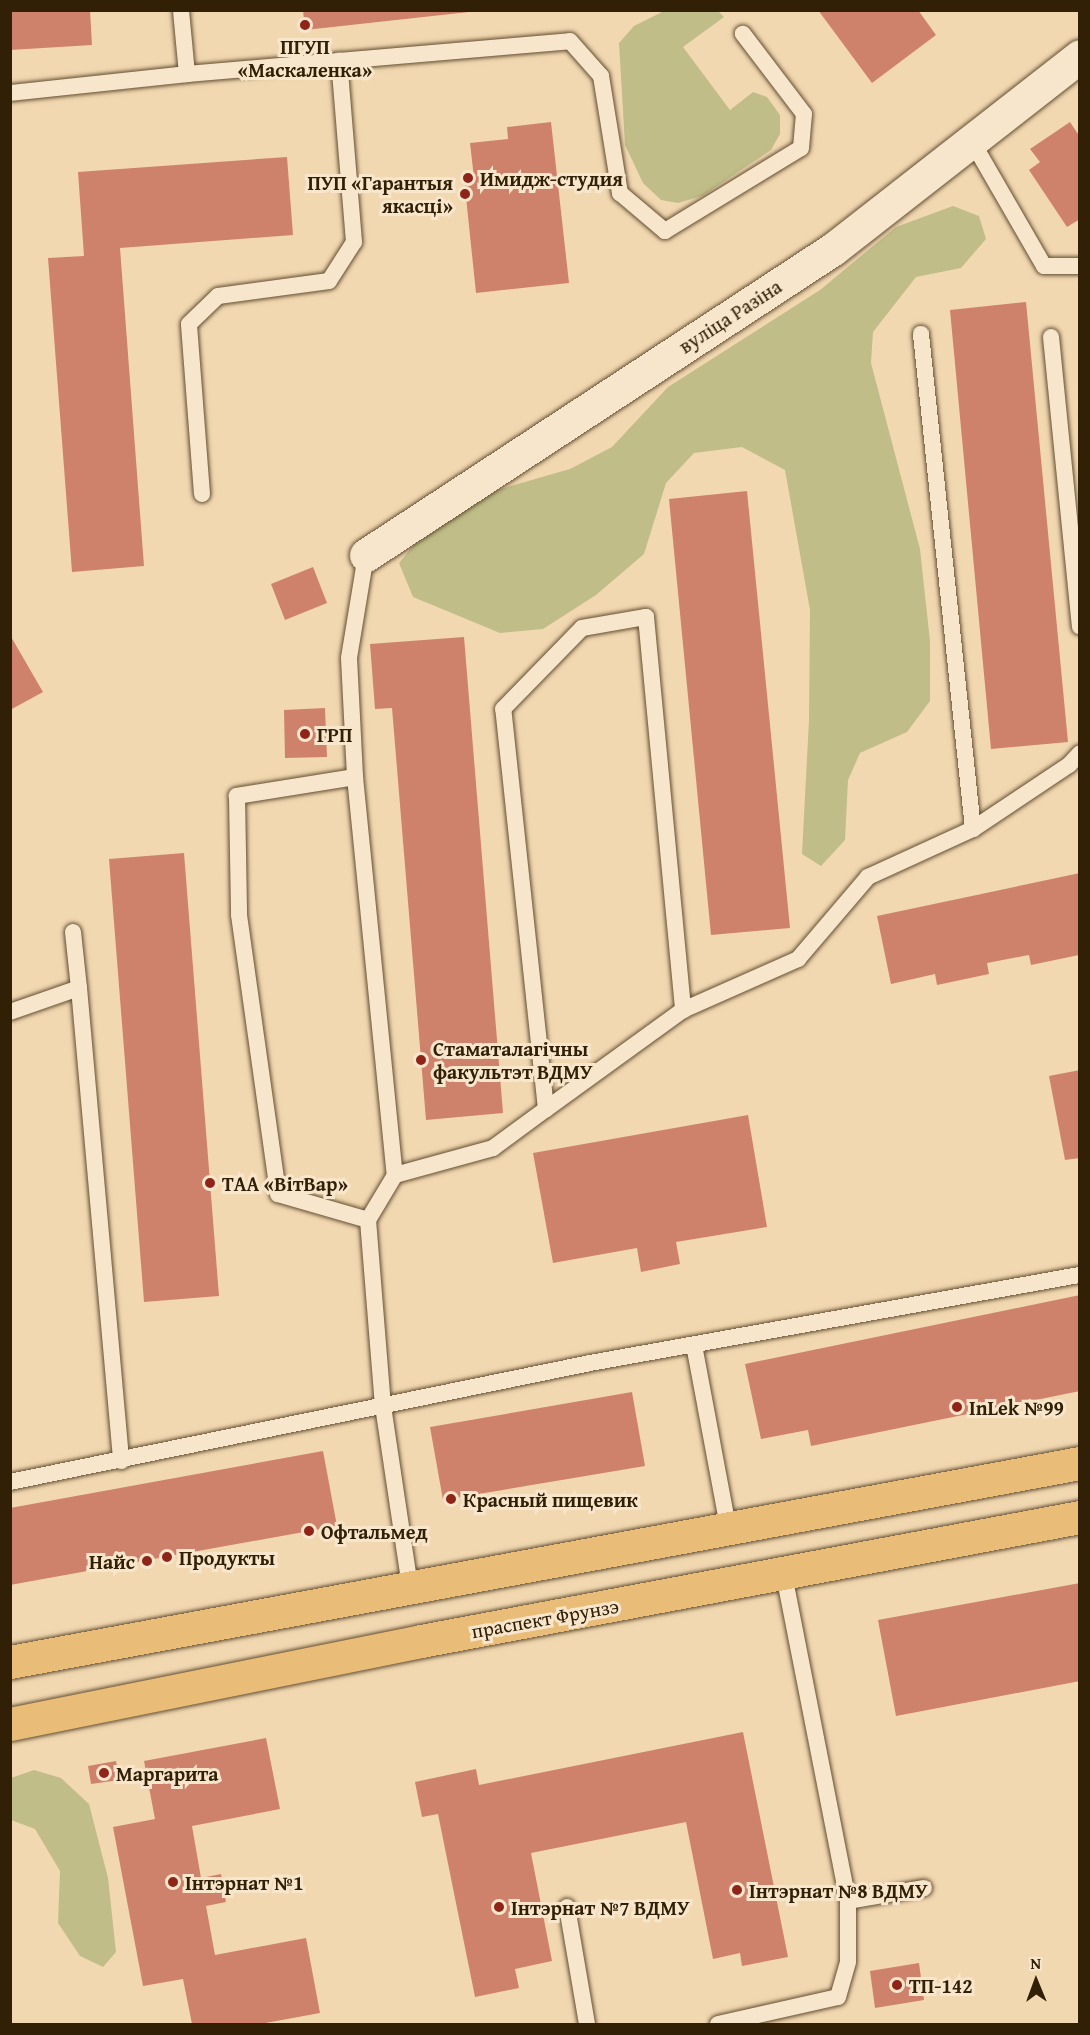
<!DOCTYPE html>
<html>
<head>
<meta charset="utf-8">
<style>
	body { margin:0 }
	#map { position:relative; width:1090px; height:2035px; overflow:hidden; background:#f2d8b1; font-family:"Gentium Book Plus",serif }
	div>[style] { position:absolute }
	.green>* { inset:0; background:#c0bd88 }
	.building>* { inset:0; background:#cf826b }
	.roads { filter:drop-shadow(0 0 2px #624e31) drop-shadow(0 0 2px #624e31) }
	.lane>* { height:16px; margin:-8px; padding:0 8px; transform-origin:8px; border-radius:8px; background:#f7e6cc }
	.street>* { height:33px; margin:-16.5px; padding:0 16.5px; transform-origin:16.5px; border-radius:16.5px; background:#f7e6cc }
	.primary>* { height:33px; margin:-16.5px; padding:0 16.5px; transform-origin:16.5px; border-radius:16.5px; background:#e9bc78 }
	.dots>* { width:16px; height:16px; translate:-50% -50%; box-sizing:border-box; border:3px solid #f7e6cc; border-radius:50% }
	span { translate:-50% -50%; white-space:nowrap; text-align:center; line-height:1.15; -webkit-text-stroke:6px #f7e6cc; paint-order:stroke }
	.poi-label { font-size:20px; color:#322006; font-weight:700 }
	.left { translate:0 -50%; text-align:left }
	.right { translate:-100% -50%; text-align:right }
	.street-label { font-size:20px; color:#322006 }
	.frame { position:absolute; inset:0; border:12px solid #322006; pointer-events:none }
	.north { position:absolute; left:1006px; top:1951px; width:60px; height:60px; -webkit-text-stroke:4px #f7e6cc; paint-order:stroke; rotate:359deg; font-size:16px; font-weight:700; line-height:24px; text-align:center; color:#322006 }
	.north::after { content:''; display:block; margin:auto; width:21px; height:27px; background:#322006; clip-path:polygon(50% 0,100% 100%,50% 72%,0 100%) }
</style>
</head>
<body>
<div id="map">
	<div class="green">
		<div style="clip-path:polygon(664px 11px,718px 11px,724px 17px,683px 47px,730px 110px,753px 92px,767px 97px,780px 115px,780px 134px,771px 150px,702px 196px,678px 203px,661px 200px,643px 183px,625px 145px,619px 43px,634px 26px)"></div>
		<div style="clip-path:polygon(953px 206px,979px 216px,986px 239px,961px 268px,916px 277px,873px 332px,871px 363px,920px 549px,930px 641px,930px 701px,907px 732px,860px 753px,848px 780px,845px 840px,821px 866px,802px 854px,809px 720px,810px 610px,785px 470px,742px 447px,694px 453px,666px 483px,644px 554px,596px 595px,543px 629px,500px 633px,413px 597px,399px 563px,421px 536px,483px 494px,570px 469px,612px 447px,668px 387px,820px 290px,896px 227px)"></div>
		<div style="clip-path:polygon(34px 1770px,61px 1778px,89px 1804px,108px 1878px,116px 1952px,103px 1967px,80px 1956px,58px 1923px,60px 1871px,35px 1829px,11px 1820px,11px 1778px)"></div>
	</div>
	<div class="building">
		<div style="clip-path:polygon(10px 10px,90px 10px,92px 45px,10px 50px)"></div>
		<div style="clip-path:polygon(303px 10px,469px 10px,469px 12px,305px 30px)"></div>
		<div style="clip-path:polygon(818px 10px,918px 10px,936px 35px,872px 83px)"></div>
		<div style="clip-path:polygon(551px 122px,569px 283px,476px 293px,464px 178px,474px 178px,470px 143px,508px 139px,507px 127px)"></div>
		<div style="clip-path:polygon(1070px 122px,1080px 137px,1080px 219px,1067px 227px,1029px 170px,1040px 162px,1030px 149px)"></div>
		<div style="clip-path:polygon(287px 157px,293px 235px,120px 248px,144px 566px,72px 572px,48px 258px,84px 256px,78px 172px)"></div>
		<div style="clip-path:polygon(1026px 302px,1068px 742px,991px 749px,950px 310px)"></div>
		<div style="clip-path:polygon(747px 491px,790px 928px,711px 935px,669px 499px)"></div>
		<div style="clip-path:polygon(313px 567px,327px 603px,285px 620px,271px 584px)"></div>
		<div style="clip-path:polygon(10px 635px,43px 692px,10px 710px)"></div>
		<div style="clip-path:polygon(464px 637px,503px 1113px,426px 1120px,392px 708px,375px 709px,370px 644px)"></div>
		<div style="clip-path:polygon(325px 708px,327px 757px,285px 758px,284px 710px)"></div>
		<div style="clip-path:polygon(184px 853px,219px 1296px,144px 1302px,109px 859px)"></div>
		<div style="clip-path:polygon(1080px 873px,1079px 955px,1031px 965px,1029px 955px,987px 963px,989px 974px,937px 985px,935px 974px,891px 984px,877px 916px)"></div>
		<div style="clip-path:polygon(1080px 1070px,1080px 1158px,1065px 1160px,1049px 1076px)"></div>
		<div style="clip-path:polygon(748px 1115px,767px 1227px,676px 1242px,680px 1264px,641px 1272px,637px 1248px,553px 1263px,533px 1153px)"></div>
		<div style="clip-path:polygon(1080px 1295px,1080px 1391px,811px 1446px,808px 1430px,761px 1439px,745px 1364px)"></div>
		<div style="clip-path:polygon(632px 1392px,645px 1466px,443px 1500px,430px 1427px)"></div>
		<div style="clip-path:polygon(323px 1451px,337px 1526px,10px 1585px,10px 1508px)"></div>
		<div style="clip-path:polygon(1080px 1583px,1080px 1681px,896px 1716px,878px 1620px)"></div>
		<div style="clip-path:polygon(743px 1732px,788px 1957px,742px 1966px,740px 1953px,713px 1959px,686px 1822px,531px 1853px,552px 1961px,515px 1969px,519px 1988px,475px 1997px,438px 1814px,422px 1817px,415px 1782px,476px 1769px,479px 1785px)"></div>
		<div style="clip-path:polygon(266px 1738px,280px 1809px,192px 1826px,201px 1878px,221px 1874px,226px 1902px,206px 1906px,215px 1955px,306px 1938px,320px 2013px,260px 2024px,192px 2024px,183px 1979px,143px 1986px,113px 1827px,155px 1819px,144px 1761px)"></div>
		<div style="clip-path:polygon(116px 1761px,119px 1780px,91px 1784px,88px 1766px)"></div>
		<div style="clip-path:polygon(919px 1963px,924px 2000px,875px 2008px,870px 1971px)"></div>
	</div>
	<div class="roads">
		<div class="lane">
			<div style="left:187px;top:74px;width:384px;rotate:-4.9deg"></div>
			<div style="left:570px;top:41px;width:47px;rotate:48.5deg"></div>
			<div style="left:601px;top:76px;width:119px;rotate:80.8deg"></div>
			<div style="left:620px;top:193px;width:59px;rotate:40.2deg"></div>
			<div style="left:665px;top:231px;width:159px;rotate:-31.4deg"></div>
			<div style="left:801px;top:148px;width:34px;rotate:-85deg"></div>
			<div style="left:804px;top:114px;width:101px;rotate:-127.3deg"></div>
			<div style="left:10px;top:93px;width:178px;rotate:-6.1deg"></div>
			<div style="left:187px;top:74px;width:64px;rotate:-95.4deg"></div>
			<div style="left:973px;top:143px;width:142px;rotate:60deg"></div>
			<div style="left:1044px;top:266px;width:36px"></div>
			<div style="left:1051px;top:337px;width:291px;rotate:84.3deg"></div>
			<div style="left:202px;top:494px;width:170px;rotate:-94.4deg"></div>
			<div style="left:189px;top:324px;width:40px;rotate:-44deg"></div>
			<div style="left:218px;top:296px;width:112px;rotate:-7.7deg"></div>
			<div style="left:329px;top:281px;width:46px;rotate:-57.3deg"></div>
			<div style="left:354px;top:242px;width:182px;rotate:-94.7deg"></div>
			<div style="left:366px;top:555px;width:104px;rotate:99.4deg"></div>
			<div style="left:349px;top:658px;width:119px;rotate:87.1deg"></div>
			<div style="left:355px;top:777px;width:400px;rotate:84.3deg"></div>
			<div style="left:395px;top:1175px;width:52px;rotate:121deg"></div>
			<div style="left:368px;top:1220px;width:187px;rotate:85.4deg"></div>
			<div style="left:383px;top:1406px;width:182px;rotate:81.5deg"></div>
			<div style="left:355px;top:777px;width:120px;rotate:170.9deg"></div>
			<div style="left:237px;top:796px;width:119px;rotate:89deg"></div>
			<div style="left:239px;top:915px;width:282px;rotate:82deg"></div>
			<div style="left:278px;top:1194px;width:94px;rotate:16.1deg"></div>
			<div style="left:973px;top:829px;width:115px;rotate:-33.7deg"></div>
			<div style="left:1069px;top:765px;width:16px;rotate:-47deg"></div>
			<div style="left:73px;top:932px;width:56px;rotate:83.9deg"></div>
			<div style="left:683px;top:1010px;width:126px;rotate:-23.9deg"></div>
			<div style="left:798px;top:959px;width:108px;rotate:-49.5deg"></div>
			<div style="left:868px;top:877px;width:115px;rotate:-24.6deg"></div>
			<div style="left:973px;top:829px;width:498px;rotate:-96deg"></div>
			<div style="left:10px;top:1012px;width:73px;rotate:-19.2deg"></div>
			<div style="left:79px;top:988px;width:475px;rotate:84.9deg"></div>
			<div style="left:395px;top:1175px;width:102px;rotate:-15.4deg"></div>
			<div style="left:493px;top:1148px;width:66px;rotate:-36.3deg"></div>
			<div style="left:546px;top:1109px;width:402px;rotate:-96.1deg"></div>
			<div style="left:503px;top:709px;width:113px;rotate:-45.7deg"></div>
			<div style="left:582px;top:628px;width:65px;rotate:-9.8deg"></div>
			<div style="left:646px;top:617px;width:395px;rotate:84.6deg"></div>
			<div style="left:683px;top:1010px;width:169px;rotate:144.1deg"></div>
			<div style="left:694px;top:1345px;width:185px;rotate:79.4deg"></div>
			<div style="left:10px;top:1482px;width:592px;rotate:-11.59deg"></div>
			<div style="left:590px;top:1363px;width:498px;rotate:-10.2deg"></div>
			<div style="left:848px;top:1901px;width:77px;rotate:-9.7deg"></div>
			<div style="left:567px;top:1907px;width:119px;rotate:80.3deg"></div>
			<div style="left:718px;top:2024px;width:123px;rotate:-12.7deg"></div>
			<div style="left:838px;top:1997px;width:37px;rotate:-74deg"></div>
			<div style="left:848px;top:1961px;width:60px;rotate:-90deg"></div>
			<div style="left:848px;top:1901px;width:332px;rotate:-101.1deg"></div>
		</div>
		<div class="street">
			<div style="left:366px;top:555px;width:558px;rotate:-33.23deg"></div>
			<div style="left:833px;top:249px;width:313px;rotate:-38deg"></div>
		</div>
		<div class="primary">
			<div style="left:10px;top:1662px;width:1088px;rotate:-10.54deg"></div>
			<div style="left:10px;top:1724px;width:419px;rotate:-11.4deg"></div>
			<div style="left:421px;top:1641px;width:671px;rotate:-10.66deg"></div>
		</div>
	</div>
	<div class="dots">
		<div style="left:305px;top:25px;background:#8f2418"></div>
		<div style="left:468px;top:178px;background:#8f2418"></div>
		<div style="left:465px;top:194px;background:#8f2418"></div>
		<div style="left:305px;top:734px;background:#8f2418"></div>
		<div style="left:421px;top:1060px;background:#8f2418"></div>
		<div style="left:210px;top:1183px;background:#8f2418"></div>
		<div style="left:957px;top:1407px;background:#8f2418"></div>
		<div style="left:451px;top:1499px;background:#8f2418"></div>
		<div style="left:309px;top:1531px;background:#8f2418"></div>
		<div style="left:167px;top:1557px;background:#8f2418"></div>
		<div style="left:147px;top:1561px;background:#8f2418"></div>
		<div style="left:104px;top:1773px;background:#8f2418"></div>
		<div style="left:173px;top:1882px;background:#8f2418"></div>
		<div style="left:737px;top:1890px;background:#8f2418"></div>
		<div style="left:499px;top:1907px;background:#8f2418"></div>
		<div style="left:897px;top:1985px;background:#8f2418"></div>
	</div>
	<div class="poi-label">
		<span style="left:305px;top:58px">ПГУП<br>«Маскаленка»</span>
		<span class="left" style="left:480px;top:178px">Имидж-студия</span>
		<span class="right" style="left:453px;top:194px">ПУП «Гарантыя<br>якасці»</span>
		<span class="left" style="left:317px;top:734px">ГРП</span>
		<span class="left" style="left:433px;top:1060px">Стаматалагічны<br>факультэт ВДМУ</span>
		<span class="left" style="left:222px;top:1183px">ТАА «ВітВар»</span>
		<span class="left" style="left:969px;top:1407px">InLek №99</span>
		<span class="left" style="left:463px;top:1499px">Красный пищевик</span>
		<span class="left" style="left:321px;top:1531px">Офтальмед</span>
		<span class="left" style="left:179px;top:1557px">Продукты</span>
		<span class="right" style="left:135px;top:1561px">Найс</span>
		<span class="left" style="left:116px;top:1773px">Маргарита</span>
		<span class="left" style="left:185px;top:1882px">Інтэрнат №1</span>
		<span class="left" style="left:749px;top:1890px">Інтэрнат №8 ВДМУ</span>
		<span class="left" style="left:511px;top:1907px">Інтэрнат №7 ВДМУ</span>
		<span class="left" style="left:909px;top:1985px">ТП-142</span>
	</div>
	<div class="street-label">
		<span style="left:730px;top:316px;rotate:-33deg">вуліца Разіна</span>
		<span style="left:545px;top:1618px;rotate:-10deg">праспект Фрунзэ</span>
	</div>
	<div class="frame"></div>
	<div class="north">N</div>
</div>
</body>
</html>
